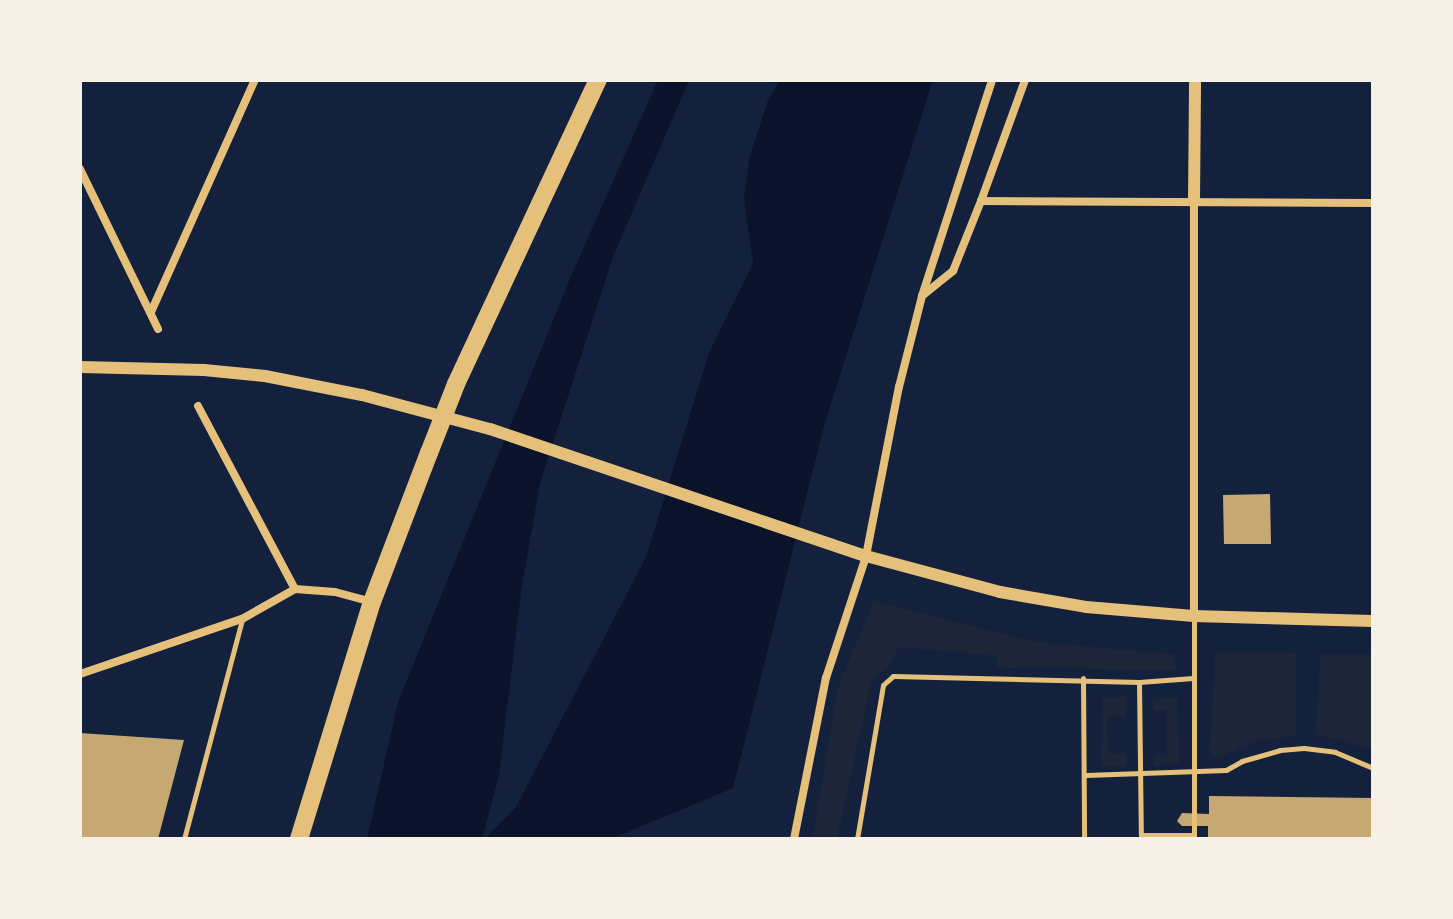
<!DOCTYPE html>
<html>
<head>
<meta charset="utf-8">
<style>
	body { margin:0 }
	#map { position:relative; width:1453px; height:919px; overflow:hidden; background:#14213d; font-family:"Fira Sans",sans-serif }
	div>[style] { position:absolute }
	.green>* { inset:0; background:#1d2539 }
	.water>* { inset:0; background:#0b132b }
	.building>* { inset:0; background:#c6a872 }
	.service>* { height:5px; margin:-2.5px; padding:0 2.5px; transform-origin:2.5px; border-radius:2.5px; background:#e5c07b }
	.minor>* { height:8px; margin:-4px; padding:0 4px; transform-origin:4px; border-radius:4px; background:#e5c07b }
	.tertiary>* { height:12px; margin:-6px; padding:0 6px; transform-origin:6px; border-radius:6px; background:#e5c07b }
	.trunk>* { height:18px; margin:-9px; padding:0 9px; transform-origin:9px; border-radius:9px; background:#e5c07b }
	span { translate:-50% -50%; white-space:nowrap; text-align:center; line-height:1.15; -webkit-text-stroke:6px #f6f1e7; paint-order:stroke }
	.frame { position:absolute; inset:0; border:82px solid #f6f1e7; pointer-events:none }
</style>
</head>
<body>
<div id="map">
	<div class="green">
		<div style="clip-path:polygon(874px 601px,1035px 642px,1175px 654px,1176px 670px,997px 668px,997px 656px,899px 647px,891px 663px,871px 682px,837px 839px,812px 839px,838px 687px)"></div>
		<div style="clip-path:polygon(1215px 651px,1296px 653px,1296px 735px,1254px 742px,1218px 758px,1210px 754px)"></div>
		<div style="clip-path:polygon(1320px 655px,1373px 655px,1373px 750px,1316px 734px)"></div>
		<div style="clip-path:polygon(1102px 697px,1126px 697px,1126px 716px,1107px 717px,1108px 753px,1127px 753px,1127px 767px,1101px 767px)"></div>
		<div style="clip-path:polygon(1178px 698px,1179px 763px,1153px 766px,1154px 756px,1167px 755px,1166px 710px,1153px 710px,1153px 699px)"></div>
	</div>
	<div class="water">
		<div style="clip-path:polygon(658px 80px,689px 80px,613px 257px,540px 483px,521px 592px,499px 775px,482px 839px,367px 839px,398px 702px,571px 276px)"></div>
		<div style="clip-path:polygon(780px 80px,933px 80px,824px 426px,733px 788px,611px 839px,485px 839px,516px 807px,646px 557px,709px 353px,753px 263px,744px 198px,749px 159px,768px 100px)"></div>
	</div>
	<div class="building">
		<div style="clip-path:polygon(1270px 494px,1271px 544px,1224px 544px,1223px 495px)"></div>
		<div style="clip-path:polygon(80px 733px,184px 740px,158px 839px,80px 839px)"></div>
		<div style="clip-path:polygon(1209px 796px,1373px 798px,1373px 839px,1208px 839px,1208px 826px,1182px 826px,1177px 821px,1182px 813px,1209px 814px)"></div>
	</div>
	<div class="service">
		<div style="left:1083px;top:678px;width:161px;rotate:89.6deg"></div>
		<div style="left:1139px;top:682px;width:153px;rotate:89.3deg"></div>
		<div style="left:1141px;top:835px;width:53px"></div>
		<div style="left:1194px;top:835px;width:218px;rotate:-90deg"></div>
		<div style="left:1086px;top:775px;width:140px;rotate:-2deg"></div>
		<div style="left:1226px;top:770px;width:18px;rotate:-29deg"></div>
		<div style="left:1242px;top:761px;width:40px;rotate:-16deg"></div>
		<div style="left:1280px;top:750px;width:24px;rotate:-5deg"></div>
		<div style="left:1304px;top:748px;width:31px;rotate:7deg"></div>
		<div style="left:1335px;top:752px;width:41px;rotate:22.8deg"></div>
		<div style="left:184px;top:839px;width:228px;rotate:-75.2deg"></div>
		<div style="left:857px;top:839px;width:156px;rotate:-80.4deg"></div>
		<div style="left:883px;top:685px;width:13px;rotate:-42deg"></div>
		<div style="left:893px;top:676px;width:246px;rotate:1.4deg"></div>
		<div style="left:1139px;top:682px;width:54px;rotate:-4.2deg"></div>
	</div>
	<div class="minor">
		<div style="left:80px;top:169px;width:178px;rotate:64deg"></div>
		<div style="left:981px;top:201px;width:129px;rotate:-70deg"></div>
		<div style="left:922px;top:296px;width:40px;rotate:-39deg"></div>
		<div style="left:953px;top:271px;width:75px;rotate:-68.2deg"></div>
		<div style="left:981px;top:201px;width:392px;rotate:0.3deg"></div>
		<div style="left:151px;top:312px;width:254px;rotate:-65.9deg"></div>
		<div style="left:198px;top:406px;width:207px;rotate:62.1deg"></div>
		<div style="left:295px;top:589px;width:40px;rotate:4.3deg"></div>
		<div style="left:335px;top:592px;width:38px;rotate:15deg"></div>
		<div style="left:1194px;top:616px;width:414px;rotate:-90deg"></div>
		<div style="left:80px;top:674px;width:171px;rotate:-18.8deg"></div>
		<div style="left:242px;top:619px;width:61px;rotate:-29.5deg"></div>
		<div style="left:794px;top:839px;width:164px;rotate:-78.8deg"></div>
		<div style="left:826px;top:678px;width:128px;rotate:-71.8deg"></div>
		<div style="left:866px;top:556px;width:172px;rotate:-79deg"></div>
		<div style="left:899px;top:387px;width:94px;rotate:-75.8deg"></div>
		<div style="left:922px;top:296px;width:227px;rotate:-72deg"></div>
	</div>
	<div class="tertiary">
		<div style="left:1194px;top:202px;width:122px;rotate:-89.5deg"></div>
		<div style="left:80px;top:367px;width:124px;rotate:1.4deg"></div>
		<div style="left:204px;top:370px;width:61px;rotate:5.6deg"></div>
		<div style="left:265px;top:376px;width:99px;rotate:11.1deg"></div>
		<div style="left:362px;top:395px;width:132px;rotate:14.9deg"></div>
		<div style="left:490px;top:429px;width:397px;rotate:18.7deg"></div>
		<div style="left:866px;top:556px;width:139px;rotate:15deg"></div>
		<div style="left:1000px;top:592px;width:87px;rotate:9.9deg"></div>
		<div style="left:1086px;top:607px;width:108px;rotate:4.8deg"></div>
		<div style="left:1194px;top:616px;width:179px;rotate:1.6deg"></div>
	</div>
	<div class="trunk">
		<div style="left:299px;top:839px;width:248px;rotate:-72.9deg"></div>
		<div style="left:372px;top:602px;width:160px;rotate:-69.1deg"></div>
		<div style="left:429px;top:453px;width:74px;rotate:-68.6deg"></div>
		<div style="left:456px;top:384px;width:336px;rotate:-65deg"></div>
	</div>
	<div class="frame"></div>
</div>
</body>
</html>
